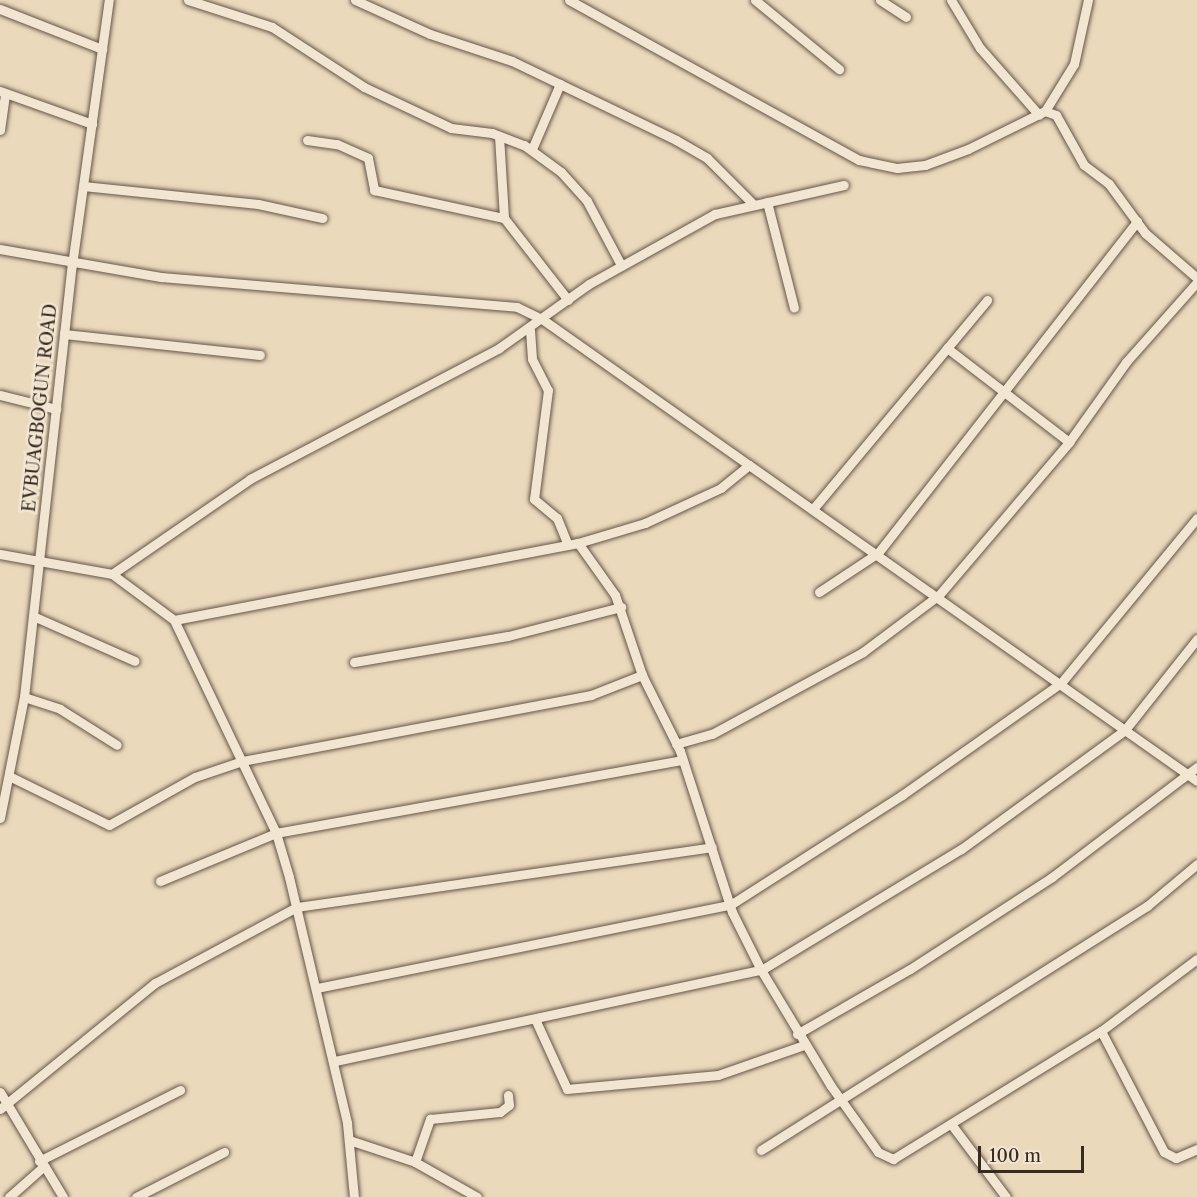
<!DOCTYPE html>
<html>
<head>
<meta charset="utf-8">
<style>
	body { margin:0 }
	#map { position:relative; width:1197px; height:1197px; overflow:hidden; background:#ebd9bc; font-family:"Libre Caslon Text",serif }
	div>[style] { position:absolute }
	.roads { filter:drop-shadow(0 0 2px #645648) drop-shadow(0 0 2px #645648) }
	.minor>* { height:9px; margin:-4.5px; padding:0 4.5px; transform-origin:4.5px; border-radius:4.5px; background:#f2e6d3 }
	span { translate:-50% -50%; white-space:nowrap; text-align:center; line-height:1.15; -webkit-text-stroke:5px #f2e6d3; paint-order:stroke }
	.street-label { font-size:18px; color:#372a21 }
	.scale { position:absolute; left:978px; top:1146px; width:106px; height:27px; box-sizing:border-box; border:3px solid #372a21; border-top:0; padding-left:8px; font-size:18px; line-height:21px; white-space:nowrap; color:#372a21; -webkit-text-stroke:4px #f2e6d3; paint-order:stroke }
</style>
</head>
<body>
<div id="map">
	<div class="roads">
		<div class="minor">
			<div style="left:188px;top:0;width:88px;rotate:17.8deg"></div>
			<div style="left:272px;top:27px;width:110px;rotate:33.1deg"></div>
			<div style="left:364px;top:87px;width:96px;rotate:25.2deg"></div>
			<div style="left:451px;top:128px;width:41px;rotate:7deg"></div>
			<div style="left:492px;top:133px;width:34px;rotate:21deg"></div>
			<div style="left:524px;top:145px;width:46px;rotate:36.1deg"></div>
			<div style="left:561px;top:172px;width:39px;rotate:48deg"></div>
			<div style="left:587px;top:201px;width:72px;rotate:62deg"></div>
			<div style="left:355px;top:0;width:82px;rotate:24.4deg"></div>
			<div style="left:430px;top:34px;width:86px;rotate:18.2deg"></div>
			<div style="left:512px;top:61px;width:182px;rotate:25.7deg"></div>
			<div style="left:676px;top:140px;width:36px;rotate:30deg"></div>
			<div style="left:707px;top:158px;width:66px;rotate:45deg"></div>
			<div style="left:569px;top:0;width:331px;rotate:28.9deg"></div>
			<div style="left:859px;top:160px;width:39px;rotate:12deg"></div>
			<div style="left:897px;top:168px;width:28px;rotate:-6deg"></div>
			<div style="left:925px;top:165px;width:46px;rotate:-20.4deg"></div>
			<div style="left:968px;top:149px;width:86px;rotate:-26.3deg"></div>
			<div style="left:1045px;top:111px;width:55px;rotate:-58.3deg"></div>
			<div style="left:1074px;top:64px;width:66px;rotate:-77.7deg"></div>
			<div style="left:755px;top:0;width:109px;rotate:39.4deg"></div>
			<div style="left:880px;top:0;width:31px;rotate:33deg"></div>
			<div style="left:951px;top:0;width:56px;rotate:58.9deg"></div>
			<div style="left:980px;top:48px;width:89px;rotate:48.6deg"></div>
			<div style="left:0;top:9px;width:110px;rotate:21.4deg"></div>
			<div style="left:0;top:91px;width:98px;rotate:19.7deg"></div>
			<div style="left:1045px;top:111px;width:12px;rotate:20deg"></div>
			<div style="left:1056px;top:115px;width:57px;rotate:60.8deg"></div>
			<div style="left:1084px;top:165px;width:31px;rotate:37deg"></div>
			<div style="left:1109px;top:184px;width:61px;rotate:53.7deg"></div>
			<div style="left:1145px;top:233px;width:69px;rotate:40.9deg"></div>
			<div style="left:0;top:130px;width:37px;rotate:-82deg"></div>
			<div style="left:499px;top:136px;width:82px;rotate:86.5deg"></div>
			<div style="left:307px;top:140px;width:30px;rotate:8deg"></div>
			<div style="left:337px;top:144px;width:34px;rotate:24deg"></div>
			<div style="left:368px;top:158px;width:33px;rotate:79deg"></div>
			<div style="left:374px;top:190px;width:133px;rotate:12.2deg"></div>
			<div style="left:504px;top:218px;width:104px;rotate:52deg"></div>
			<div style="left:532px;top:149px;width:71px;rotate:-66.7deg"></div>
			<div style="left:83px;top:186px;width:176px;rotate:5.9deg"></div>
			<div style="left:258px;top:204px;width:66px;rotate:12.3deg"></div>
			<div style="left:767px;top:202px;width:109px;rotate:75.7deg"></div>
			<div style="left:0;top:249px;width:163px;rotate:9.9deg"></div>
			<div style="left:161px;top:277px;width:357px;rotate:4.8deg"></div>
			<div style="left:517px;top:307px;width:28px;rotate:26deg"></div>
			<div style="left:542px;top:319px;width:253px;rotate:35.2deg"></div>
			<div style="left:749px;top:465px;width:36px;rotate:141deg"></div>
			<div style="left:721px;top:488px;width:84px;rotate:155.3deg"></div>
			<div style="left:645px;top:523px;width:70px;rotate:163.4deg"></div>
			<div style="left:578px;top:543px;width:411px;rotate:169.2deg"></div>
			<div style="left:530px;top:330px;width:29px;rotate:86deg"></div>
			<div style="left:532px;top:359px;width:35px;rotate:63deg"></div>
			<div style="left:548px;top:390px;width:110px;rotate:97.3deg"></div>
			<div style="left:534px;top:499px;width:30px;rotate:40deg"></div>
			<div style="left:557px;top:518px;width:29px;rotate:68deg"></div>
			<div style="left:64px;top:334px;width:197px;rotate:6.1deg"></div>
			<div style="left:947px;top:348px;width:154px;rotate:37.6deg"></div>
			<div style="left:0;top:395px;width:58px;rotate:14deg"></div>
			<div style="left:749px;top:465px;width:548px;rotate:35.2deg"></div>
			<div style="left:813px;top:509px;width:272px;rotate:-50.2deg"></div>
			<div style="left:0;top:554px;width:114px;rotate:10.1deg"></div>
			<div style="left:112px;top:574px;width:77px;rotate:36.6deg"></div>
			<div style="left:174px;top:620px;width:236px;rotate:64.4deg"></div>
			<div style="left:276px;top:833px;width:46px;rotate:73.5deg"></div>
			<div style="left:289px;top:877px;width:253px;rotate:76.7deg"></div>
			<div style="left:347px;top:1123px;width:74px;rotate:84.6deg"></div>
			<div style="left:112px;top:574px;width:168px;rotate:-34.5deg"></div>
			<div style="left:250px;top:479px;width:281px;rotate:-27.7deg"></div>
			<div style="left:499px;top:348px;width:110px;rotate:-35.4deg"></div>
			<div style="left:589px;top:284px;width:144px;rotate:-29.1deg"></div>
			<div style="left:715px;top:214px;width:132px;rotate:-12.7deg"></div>
			<div style="left:819px;top:592px;width:71px;rotate:-33.5deg"></div>
			<div style="left:878px;top:553px;width:421px;rotate:-52deg"></div>
			<div style="left:33px;top:616px;width:111px;rotate:23.8deg"></div>
			<div style="left:1197px;top:639px;width:116px;rotate:128.4deg"></div>
			<div style="left:1125px;top:730px;width:203px;rotate:144deg"></div>
			<div style="left:961px;top:849px;width:234px;rotate:148.8deg"></div>
			<div style="left:761px;top:970px;width:135px;rotate:58.9deg"></div>
			<div style="left:831px;top:1086px;width:81px;rotate:54.5deg"></div>
			<div style="left:878px;top:1152px;width:17px;rotate:25deg"></div>
			<div style="left:893px;top:1159px;width:244px;rotate:-31.6deg"></div>
			<div style="left:1101px;top:1031px;width:120px;rotate:-36.9deg"></div>
			<div style="left:354px;top:662px;width:156px;rotate:-9.6deg"></div>
			<div style="left:508px;top:636px;width:117px;rotate:-14.4deg"></div>
			<div style="left:24px;top:697px;width:38px;rotate:18deg"></div>
			<div style="left:60px;top:709px;width:67px;rotate:32.3deg"></div>
			<div style="left:676px;top:744px;width:37px;rotate:-16deg"></div>
			<div style="left:712px;top:734px;width:172px;rotate:-28.5deg"></div>
			<div style="left:863px;top:652px;width:95px;rotate:-36.9deg"></div>
			<div style="left:939px;top:595px;width:201px;rotate:-49.6deg"></div>
			<div style="left:1069px;top:442px;width:98px;rotate:-54.5deg"></div>
			<div style="left:1126px;top:362px;width:107px;rotate:-48.4deg"></div>
			<div style="left:11px;top:777px;width:109px;rotate:26.1deg"></div>
			<div style="left:109px;top:825px;width:98px;rotate:-29.2deg"></div>
			<div style="left:195px;top:777px;width:50px;rotate:-18.8deg"></div>
			<div style="left:242px;top:761px;width:355px;rotate:-10.7deg"></div>
			<div style="left:591px;top:695px;width:55px;rotate:-21.4deg"></div>
			<div style="left:0;top:818px;width:123px;rotate:-78.8deg"></div>
			<div style="left:24px;top:697px;width:435px;rotate:-83.7deg"></div>
			<div style="left:72px;top:265px;width:268px;rotate:-82.1deg"></div>
			<div style="left:160px;top:881px;width:126px;rotate:-22.5deg"></div>
			<div style="left:276px;top:833px;width:413px;rotate:-10.2deg"></div>
			<div style="left:317px;top:988px;width:421px;rotate:-11.4deg"></div>
			<div style="left:730px;top:905px;width:204px;rotate:-32.6deg"></div>
			<div style="left:902px;top:795px;width:194px;rotate:-35.2deg"></div>
			<div style="left:1061px;top:683px;width:214px;rotate:-50.5deg"></div>
			<div style="left:535px;top:1019px;width:77px;rotate:65.4deg"></div>
			<div style="left:567px;top:1089px;width:152px;rotate:-5.3deg"></div>
			<div style="left:718px;top:1075px;width:91px;rotate:-19.2deg"></div>
			<div style="left:1101px;top:1031px;width:136px;rotate:62.5deg"></div>
			<div style="left:1164px;top:1152px;width:13px;rotate:27deg"></div>
			<div style="left:1176px;top:1158px;width:23px;rotate:-23deg"></div>
			<div style="left:797px;top:1034px;width:130px;rotate:-29.9deg"></div>
			<div style="left:910px;top:969px;width:169px;rotate:-32.9deg"></div>
			<div style="left:1052px;top:877px;width:182px;rotate:-37.2deg"></div>
			<div style="left:335px;top:1061px;width:436px;rotate:-12.1deg"></div>
			<div style="left:761px;top:970px;width:65px;rotate:-116.6deg"></div>
			<div style="left:732px;top:912px;width:169px;rotate:-107.9deg"></div>
			<div style="left:680px;top:751px;width:85px;rotate:-116.6deg"></div>
			<div style="left:642px;top:675px;width:84px;rotate:-108.6deg"></div>
			<div style="left:615px;top:595px;width:64px;rotate:-125.4deg"></div>
			<div style="left:0;top:1092px;width:122px;rotate:59deg"></div>
			<div style="left:0;top:1109px;width:200px;rotate:-39.1deg"></div>
			<div style="left:155px;top:983px;width:161px;rotate:-28.2deg"></div>
			<div style="left:297px;top:907px;width:419px;rotate:-8.2deg"></div>
			<div style="left:951px;top:1124px;width:91px;rotate:53deg"></div>
			<div style="left:349px;top:1140px;width:70px;rotate:18.4deg"></div>
			<div style="left:415px;top:1162px;width:71px;rotate:29.4deg"></div>
			<div style="left:761px;top:1150px;width:457px;rotate:-32.3deg"></div>
			<div style="left:1147px;top:906px;width:65px;rotate:-40deg"></div>
			<div style="left:39px;top:1161px;width:158px;rotate:-26.7deg"></div>
			<div style="left:415px;top:1162px;width:46px;rotate:-70.8deg"></div>
			<div style="left:430px;top:1119px;width:70px;rotate:-5.7deg"></div>
			<div style="left:500px;top:1112px;width:11px;rotate:-38deg"></div>
			<div style="left:509px;top:1105px;width:10px;rotate:-96deg"></div>
			<div style="left:9px;top:1197px;width:45px;rotate:-41.4deg"></div>
			<div style="left:136px;top:1197px;width:99px;rotate:-27.1deg"></div>
		</div>
	</div>
	<div class="street-label">
		<span style="left:40px;top:408px;rotate:-84deg">EVBUAGBOGUN ROAD</span>
	</div>
	<div class="scale">100 m</div>
</div>
</body>
</html>
